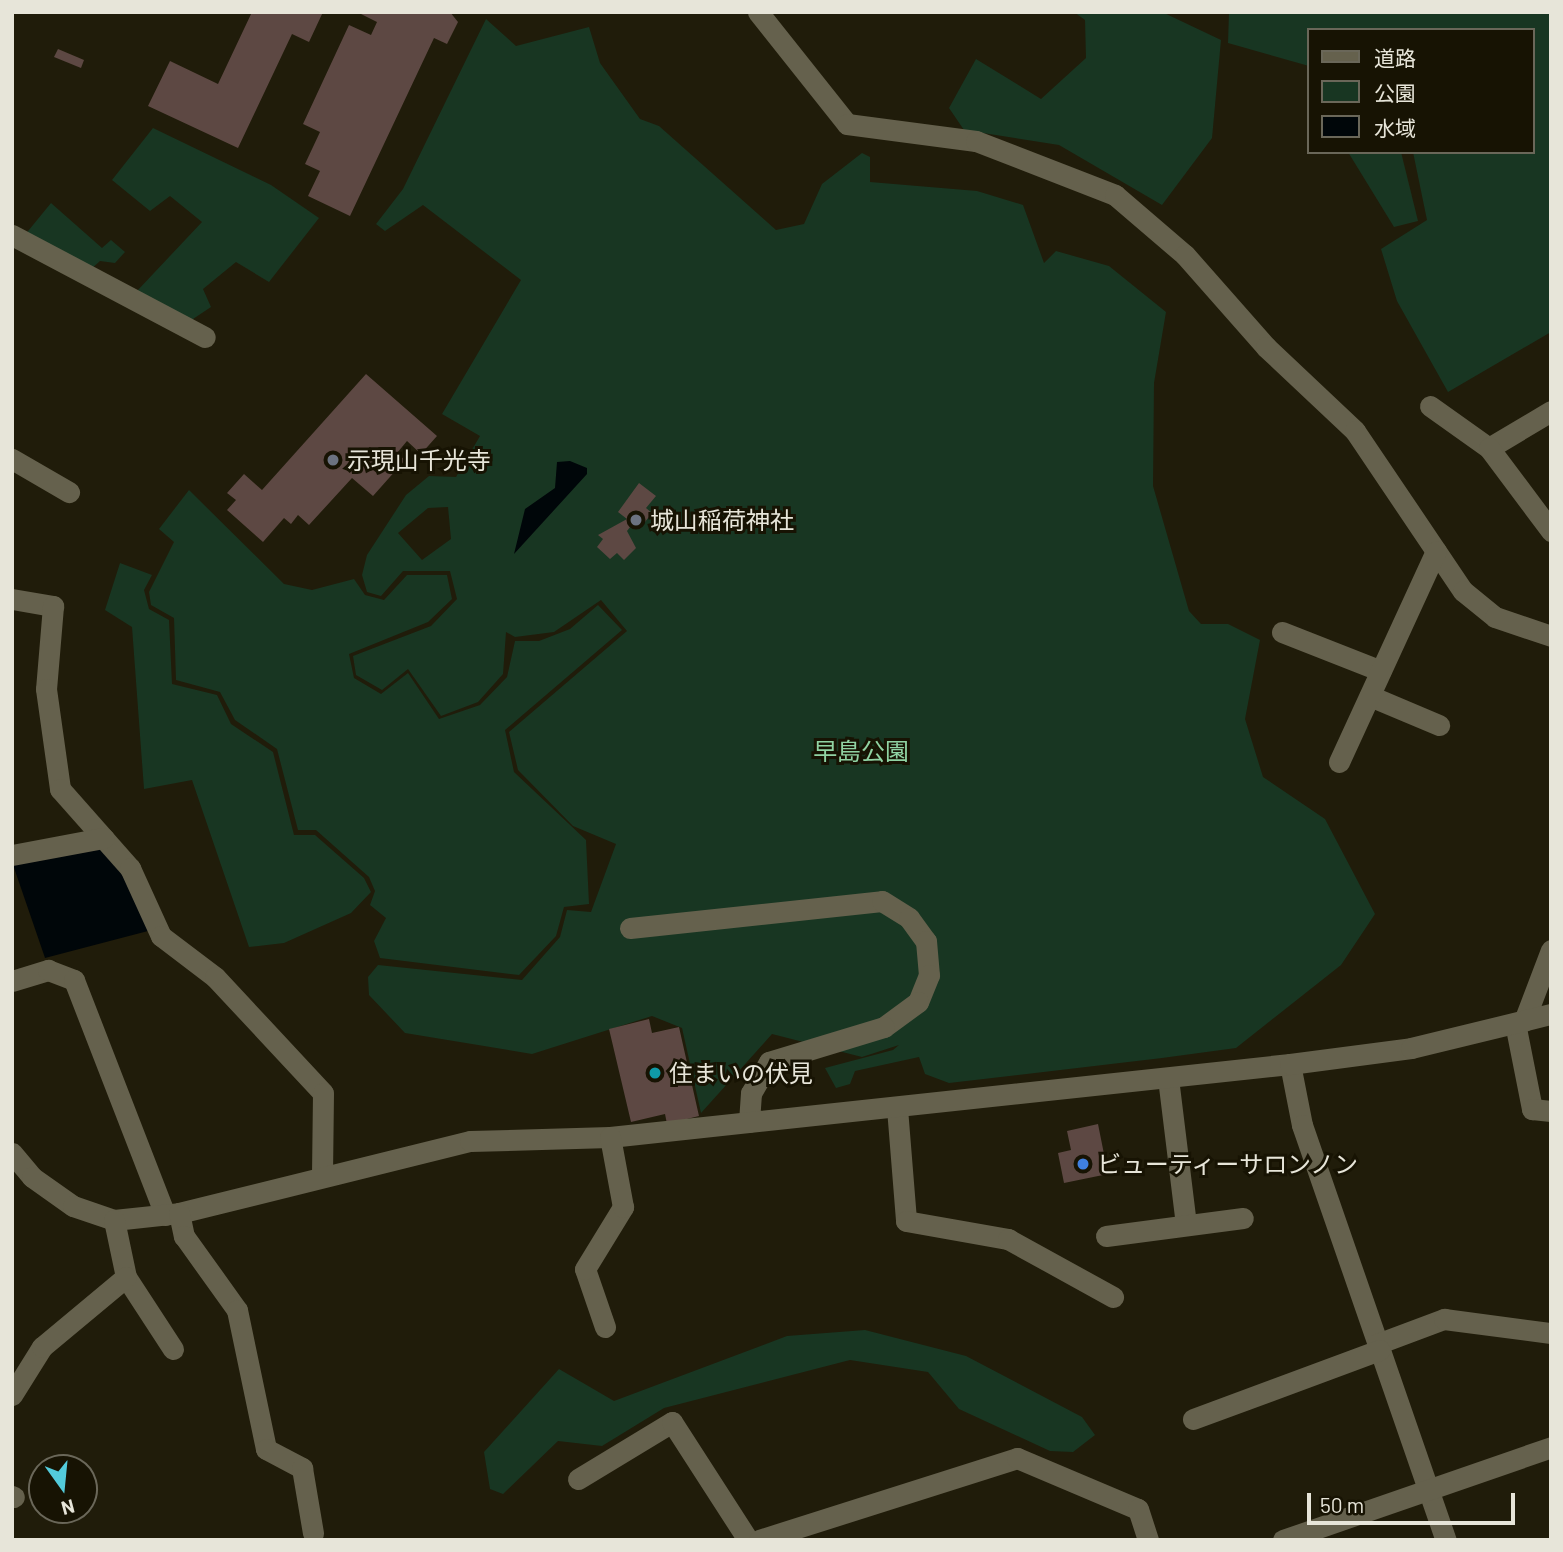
<!DOCTYPE html>
<html>
<head>
<meta charset="utf-8">
<style>
	body { margin:0 }
	#map { position:relative; width:1563px; height:1552px; overflow:hidden; background:#201c0a; font-family:Barlow,"Noto Sans JP",sans-serif }
	div>[style] { position:absolute }
	.green>* { inset:0; background:#183622 }
	.water>* { inset:0; background:#000609 }
	.building>* { inset:0; background:#5d4843 }
	.street>* { height:21px; margin:-10.5px; padding:0 10.5px; transform-origin:10.5px; border-radius:10.5px; background:#65614d }
	.dots>* { width:19px; height:19px; translate:-50% -50%; box-sizing:border-box; border:4px solid #171303; border-radius:50% }
	span { translate:-50% -50%; white-space:nowrap; text-align:center; line-height:1.15; -webkit-text-stroke:6px #171303; paint-order:stroke }
	.poi-label { font-size:24px; color:#e7e5d9 }
	.left { translate:0 -50%; text-align:left }
	.park-label { font-size:24px; color:#90d3a3 }
	.frame { position:absolute; inset:0; border:14px solid #e7e5d9; pointer-events:none }
	.legend { position:absolute; left:1307px; top:28px; width:228px; height:126px; box-sizing:border-box; background:#171303; border:2px solid #6a6759; margin:0; padding:9px 12px; list-style:none; font-size:21px; color:#e7e5d9 }
	.legend li { display:flex; align-items:center; gap:14px; height:35px }
	.legend b { width:35px; border:2px solid #6a6759 }
	.north { position:absolute; left:28px; top:1454px; width:70px; height:70px; box-sizing:border-box; background:#171303; border:2px solid #6a6759; border-radius:50%; rotate:165deg; font-size:19px; font-weight:700; line-height:28px; text-align:center; color:#e7e5d9 }
	.north::after { content:''; display:block; margin:auto; width:24px; height:32px; background:#53cbdb; clip-path:polygon(50% 0,100% 100%,50% 72%,0 100%) }
	.scale { position:absolute; left:1307px; top:1493px; width:208px; height:32px; box-sizing:border-box; border:4px solid #e7e5d9; border-top:0; padding-left:9px; font-size:21px; line-height:24px; white-space:nowrap; color:#e7e5d9; -webkit-text-stroke:5px #171303; paint-order:stroke }
</style>
</head>
<body>
<div id="map">
	<div class="green">
		<div style="clip-path:polygon(1074px 12px,1162px 12px,1221px 40px,1212px 138px,1162px 205px,1059px 145px,964px 130px,949px 108px,976px 59px,1041px 99px,1086px 58px,1085px 20px)"></div>
		<div style="clip-path:polygon(1229px 12px,1551px 12px,1551px 332px,1448px 392px,1397px 301px,1381px 249px,1427px 220px,1413px 152px,1533px 152px,1533px 30px,1309px 30px,1309px 66px,1228px 43px)"></div>
		<div style="clip-path:polygon(evenodd,486px 19px,516px 46px,589px 27px,600px 63px,640px 119px,659px 126px,776px 230px,804px 224px,822px 184px,862px 153px,870px 157px,870px 182px,977px 191px,1023px 205px,1044px 263px,1056px 251px,1109px 266px,1166px 312px,1154px 383px,1153px 486px,1189px 611px,1201px 624px,1228px 624px,1260px 640px,1245px 719px,1263px 777px,1325px 819px,1375px 914px,1341px 965px,1236px 1048px,1162px 1058px,949px 1083px,925px 1074px,919px 1057px,855px 1071px,850px 1084px,836px 1088px,825px 1068px,893px 1050px,899px 1045px,862px 1057px,772px 1034px,701px 1113px,682px 1028px,652px 1016px,532px 1054px,405px 1033px,369px 995px,368px 977px,378px 965px,522px 980px,560px 937px,567px 910px,591px 912px,616px 844px,573px 826px,518px 770px,509px 732px,627px 631px,601px 600px,554px 632px,515px 637px,506px 632px,503px 674px,478px 702px,441px 716px,408px 669px,382px 690px,356px 675px,353px 656px,431px 626px,457px 599px,450px 571px,403px 571px,381px 596px,367px 592px,362px 575px,367px 555px,406px 495px,429px 476px,456px 477px,480px 436px,442px 414px,521px 280px,423px 205px,385px 231px,376px 224px,403px 189px,486px 19px,448px 507px,451px 539px,422px 560px,398px 533px,428px 508px,448px 507px)"></div>
		<div style="clip-path:polygon(153px 128px,271px 185px,319px 218px,269px 282px,236px 262px,203px 289px,211px 307px,187px 323px,137px 291px,202px 222px,170px 196px,150px 211px,112px 180px)"></div>
		<div style="clip-path:polygon(1348px 152px,1401px 152px,1418px 221px,1394px 227px)"></div>
		<div style="clip-path:polygon(51px 203px,102px 248px,111px 240px,125px 252px,115px 263px,100px 261px,90px 270px,24px 236px)"></div>
		<div style="clip-path:polygon(189px 490px,284px 584px,312px 590px,354px 579px,365px 595px,384px 600px,407px 575px,447px 575px,452px 599px,428px 622px,349px 654px,354px 678px,381px 694px,408px 673px,439px 719px,480px 705px,507px 677px,515px 641px,539px 641px,570px 629px,598px 605px,622px 630px,505px 730px,514px 772px,586px 840px,589px 904px,564px 907px,556px 936px,519px 975px,380px 958px,374px 941px,386px 918px,370px 905px,375px 891px,369px 877px,316px 830px,298px 830px,277px 749px,235px 720px,220px 692px,176px 680px,174px 618px,151px 605px,149px 592px,174px 542px,159px 529px)"></div>
		<div style="clip-path:polygon(120px 563px,152px 575px,144px 590px,149px 609px,169px 620px,172px 684px,217px 695px,231px 724px,273px 752px,294px 835px,315px 835px,364px 878px,371px 892px,351px 913px,284px 943px,249px 947px,192px 780px,144px 789px,132px 627px,105px 610px)"></div>
		<div style="clip-path:polygon(865px 1330px,966px 1356px,1082px 1417px,1095px 1435px,1073px 1452px,1050px 1451px,959px 1409px,928px 1372px,850px 1360px,664px 1408px,602px 1446px,558px 1441px,503px 1494px,490px 1489px,484px 1452px,559px 1369px,614px 1401px,787px 1336px)"></div>
	</div>
	<div class="water">
		<div style="clip-path:polygon(570px 461px,587px 468px,587px 474px,514px 554px,525px 509px,555px 488px,557px 462px)"></div>
		<div style="clip-path:polygon(102px 848px,124px 874px,148px 931px,45px 958px,12px 862px)"></div>
	</div>
	<div class="building">
		<div style="clip-path:polygon(252px 12px,323px 12px,309px 42px,292px 34px,238px 148px,148px 106px,170px 61px,218px 84px)"></div>
		<div style="clip-path:polygon(357px 12px,450px 12px,458px 22px,447px 44px,434px 38px,350px 216px,308px 196px,320px 171px,305px 164px,320px 132px,303px 124px,349px 25px,371px 35px,377px 22px)"></div>
		<div style="clip-path:polygon(58px 49px,84px 60px,81px 68px,54px 57px)"></div>
		<div style="clip-path:polygon(366px 374px,437px 436px,421px 454px,407px 441px,397px 453px,405px 460px,373px 496px,352px 478px,309px 525px,298px 515px,291px 524px,284px 518px,263px 542px,227px 510px,236px 500px,227px 493px,244px 474px,262px 490px)"></div>
		<div style="clip-path:polygon(639px 483px,656px 496px,646px 508px,652px 513px,641px 527px,634px 522px,627px 531px,636px 548px,624px 560px,617px 553px,610px 559px,597px 547px,603px 539px,598px 535px,627px 519px,618px 512px)"></div>
		<div style="clip-path:polygon(649px 1019px,652px 1033px,679px 1027px,699px 1116px,667px 1124px,665px 1114px,631px 1122px,609px 1029px)"></div>
		<div style="clip-path:polygon(1098px 1124px,1108px 1174px,1064px 1183px,1058px 1153px,1071px 1150px,1067px 1131px)"></div>
	</div>
	<div class="street">
		<div style="left:758px;top:12px;width:143px;rotate:51.5deg"></div>
		<div style="left:847px;top:124px;width:130px;rotate:7.5deg"></div>
		<div style="left:976px;top:141px;width:149px;rotate:21.2deg"></div>
		<div style="left:1115px;top:195px;width:92px;rotate:40.6deg"></div>
		<div style="left:1185px;top:255px;width:123px;rotate:48.6deg"></div>
		<div style="left:1266px;top:347px;width:122px;rotate:43.3deg"></div>
		<div style="left:1355px;top:431px;width:193px;rotate:56deg"></div>
		<div style="left:1463px;top:591px;width:41px;rotate:39.1deg"></div>
		<div style="left:1495px;top:617px;width:59px;rotate:18.7deg"></div>
		<div style="left:12px;top:235px;width:218px;rotate:27.9deg"></div>
		<div style="left:1430px;top:406px;width:72px;rotate:35.4deg"></div>
		<div style="left:1551px;top:411px;width:72px;rotate:149.2deg"></div>
		<div style="left:1489px;top:448px;width:104px;rotate:53.2deg"></div>
		<div style="left:12px;top:459px;width:66px;rotate:30.1deg"></div>
		<div style="left:12px;top:599px;width:42px;rotate:9.7deg"></div>
		<div style="left:53px;top:606px;width:83px;rotate:94.8deg"></div>
		<div style="left:46px;top:689px;width:101px;rotate:82deg"></div>
		<div style="left:60px;top:789px;width:106px;rotate:48.5deg"></div>
		<div style="left:130px;top:868px;width:75px;rotate:65.5deg"></div>
		<div style="left:161px;top:936px;width:68px;rotate:37.2deg"></div>
		<div style="left:215px;top:977px;width:158px;rotate:47deg"></div>
		<div style="left:323px;top:1093px;width:84px;rotate:90.7deg"></div>
		<div style="left:1282px;top:632px;width:106px;rotate:21.5deg"></div>
		<div style="left:1370px;top:696px;width:75px;rotate:22.8deg"></div>
		<div style="left:1339px;top:762px;width:232px;rotate:-65.3deg"></div>
		<div style="left:12px;top:855px;width:93px;rotate:-10.6deg"></div>
		<div style="left:630px;top:928px;width:253px;rotate:-6.1deg"></div>
		<div style="left:882px;top:901px;width:32px;rotate:32deg"></div>
		<div style="left:909px;top:918px;width:29px;rotate:54deg"></div>
		<div style="left:926px;top:941px;width:34px;rotate:85deg"></div>
		<div style="left:929px;top:975px;width:29px;rotate:112deg"></div>
		<div style="left:918px;top:1002px;width:42px;rotate:143.7deg"></div>
		<div style="left:884px;top:1027px;width:120px;rotate:163.1deg"></div>
		<div style="left:769px;top:1062px;width:36px;rotate:120deg"></div>
		<div style="left:751px;top:1093px;width:29px;rotate:94deg"></div>
		<div style="left:12px;top:981px;width:38px;rotate:-17deg"></div>
		<div style="left:48px;top:970px;width:28px;rotate:21deg"></div>
		<div style="left:74px;top:980px;width:252px;rotate:68.8deg"></div>
		<div style="left:1524px;top:1021px;width:76px;rotate:-69.2deg"></div>
		<div style="left:1515px;top:1023px;width:88px;rotate:78.8deg"></div>
		<div style="left:1532px;top:1109px;width:19px;rotate:6deg"></div>
		<div style="left:1290px;top:1064px;width:62px;rotate:78.9deg"></div>
		<div style="left:1302px;top:1125px;width:439px;rotate:70.9deg"></div>
		<div style="left:1168px;top:1078px;width:148px;rotate:83deg"></div>
		<div style="left:897px;top:1108px;width:113px;rotate:85.4deg"></div>
		<div style="left:906px;top:1221px;width:104px;rotate:10deg"></div>
		<div style="left:1008px;top:1239px;width:120px;rotate:28.9deg"></div>
		<div style="left:12px;top:1153px;width:31px;rotate:50deg"></div>
		<div style="left:32px;top:1177px;width:50px;rotate:35.3deg"></div>
		<div style="left:73px;top:1206px;width:43px;rotate:18.9deg"></div>
		<div style="left:114px;top:1220px;width:65px;rotate:-6.1deg"></div>
		<div style="left:179px;top:1213px;width:300px;rotate:-13.9deg"></div>
		<div style="left:470px;top:1141px;width:140px;rotate:-1.6deg"></div>
		<div style="left:610px;top:1137px;width:684px;rotate:-6.13deg"></div>
		<div style="left:1290px;top:1064px;width:122px;rotate:-7.5deg"></div>
		<div style="left:1411px;top:1048px;width:144px;rotate:-13.7deg"></div>
		<div style="left:179px;top:1213px;width:24px;rotate:78deg"></div>
		<div style="left:184px;top:1236px;width:91px;rotate:54.4deg"></div>
		<div style="left:237px;top:1310px;width:142px;rotate:78.2deg"></div>
		<div style="left:266px;top:1449px;width:41px;rotate:27.8deg"></div>
		<div style="left:302px;top:1468px;width:66px;rotate:80.4deg"></div>
		<div style="left:114px;top:1220px;width:58px;rotate:78.1deg"></div>
		<div style="left:126px;top:1277px;width:86px;rotate:56.9deg"></div>
		<div style="left:1106px;top:1236px;width:138px;rotate:-7.5deg"></div>
		<div style="left:605px;top:1327px;width:61px;rotate:-109deg"></div>
		<div style="left:585px;top:1269px;width:73px;rotate:-58.5deg"></div>
		<div style="left:623px;top:1207px;width:71px;rotate:-100.5deg"></div>
		<div style="left:1377px;top:1344px;width:72px;rotate:-20.5deg"></div>
		<div style="left:1444px;top:1319px;width:108px;rotate:7.5deg"></div>
		<div style="left:12px;top:1395px;width:57px;rotate:-58deg"></div>
		<div style="left:42px;top:1347px;width:109px;rotate:-39.8deg"></div>
		<div style="left:1193px;top:1419px;width:199px;rotate:-20.3deg"></div>
		<div style="left:578px;top:1479px;width:110px;rotate:-31.2deg"></div>
		<div style="left:672px;top:1422px;width:140px;rotate:57.2deg"></div>
		<div style="left:12px;top:1496px;width:2px;rotate:27deg"></div>
		<div style="left:759px;top:1540px;width:271px;rotate:-17.6deg"></div>
		<div style="left:1017px;top:1458px;width:131px;rotate:22.9deg"></div>
		<div style="left:1138px;top:1509px;width:33px;rotate:72deg"></div>
		<div style="left:1283px;top:1540px;width:284px;rotate:-19.1deg"></div>
	</div>
	<div class="dots">
		<div style="left:333px;top:460px;background:#6b7280"></div>
		<div style="left:636px;top:520px;background:#6b7280"></div>
		<div style="left:655px;top:1073px;background:#0f9aa8"></div>
		<div style="left:1083px;top:1164px;background:#3f7fe0"></div>
	</div>
	<div class="poi-label">
		<span class="left" style="left:347px;top:460px">示現山千光寺</span>
		<span class="left" style="left:650px;top:520px">城山稲荷神社</span>
		<span class="left" style="left:669px;top:1073px">住まいの伏見</span>
		<span class="left" style="left:1097px;top:1164px">ビューティーサロンノン</span>
	</div>
	<div class="park-label">
		<span style="left:861px;top:751px">早島公園</span>
	</div>
	<div class="frame"></div>
	<ul class="legend">
	<li><b style="height:9px;background:#65614d"></b>道路</li>
	<li><b style="height:19px;background:#183622"></b>公園</li>
	<li><b style="height:19px;background:#000609"></b>水域</li>
	</ul>
	<div class="north">N</div>
	<div class="scale">50 m</div>
</div>
</body>
</html>
